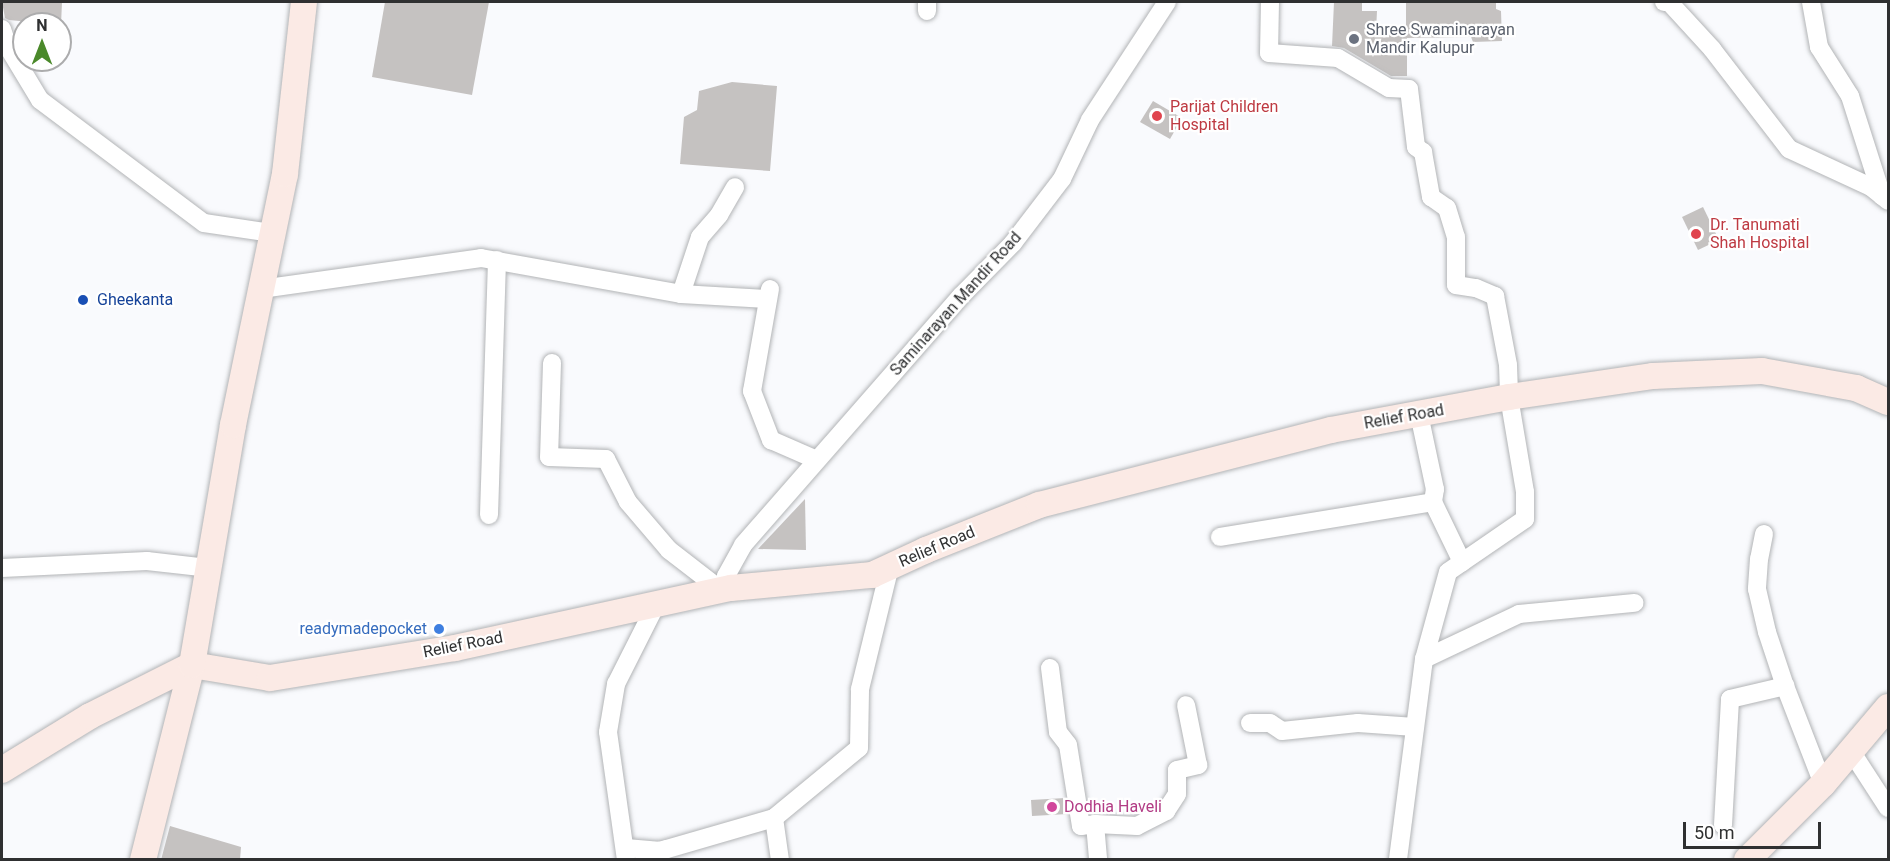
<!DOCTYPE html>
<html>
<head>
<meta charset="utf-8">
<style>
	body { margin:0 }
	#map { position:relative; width:1890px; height:861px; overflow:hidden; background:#f9fafd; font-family:Roboto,sans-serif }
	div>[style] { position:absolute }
	.building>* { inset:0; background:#c5c2c1 }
	.roads { filter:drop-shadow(0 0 2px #b2b4b6) drop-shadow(0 0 2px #b2b4b6) }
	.street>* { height:18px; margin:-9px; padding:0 9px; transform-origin:9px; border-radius:9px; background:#fff }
	.secondary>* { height:26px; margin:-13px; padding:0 13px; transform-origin:13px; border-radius:13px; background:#fbeae5 }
	.dots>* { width:16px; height:16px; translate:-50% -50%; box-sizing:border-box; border:3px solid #fff; border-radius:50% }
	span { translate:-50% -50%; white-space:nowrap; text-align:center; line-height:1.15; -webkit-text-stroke:4.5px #fff; paint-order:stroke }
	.worship-label { font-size:16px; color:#5b616d }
	.left { translate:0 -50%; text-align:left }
	.health-label { font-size:16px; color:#be3a42 }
	.transit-label { font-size:16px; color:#164399 }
	.street-label { font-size:16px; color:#2f3031 }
	.shop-label { font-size:16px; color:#366cbe }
	.right { translate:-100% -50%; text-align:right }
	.hotel-label { font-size:16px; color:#b23c85 }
	.frame { position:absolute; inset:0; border:3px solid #2f3031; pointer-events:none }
	.north { position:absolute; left:12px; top:12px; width:60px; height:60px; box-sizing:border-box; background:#fff; border:2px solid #acacad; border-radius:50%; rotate:0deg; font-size:16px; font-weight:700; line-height:24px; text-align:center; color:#2f3031 }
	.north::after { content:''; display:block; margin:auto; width:21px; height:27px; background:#4a892a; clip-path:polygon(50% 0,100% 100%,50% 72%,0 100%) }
	.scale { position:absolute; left:1683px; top:822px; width:138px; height:27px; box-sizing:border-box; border:3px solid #2f3031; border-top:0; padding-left:8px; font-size:18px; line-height:21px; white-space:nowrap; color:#2f3031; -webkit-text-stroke:4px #fff; paint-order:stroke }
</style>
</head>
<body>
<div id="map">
	<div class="building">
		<div style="clip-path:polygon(2px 2px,62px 2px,61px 25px,9px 20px,5px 18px)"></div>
		<div style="clip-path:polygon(385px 2px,489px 2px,472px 95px,372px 77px)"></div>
		<div style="clip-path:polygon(1334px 2px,1362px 2px,1362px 11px,1377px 11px,1376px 32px,1406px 34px,1406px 2px,1496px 2px,1496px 9px,1501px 11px,1502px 41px,1473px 42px,1471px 37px,1407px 38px,1407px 76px,1391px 76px,1344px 48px,1332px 46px)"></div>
		<div style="clip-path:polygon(732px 82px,777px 86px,770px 171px,680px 164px,684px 117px,697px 110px,699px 91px)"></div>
		<div style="clip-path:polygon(1153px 101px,1182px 118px,1170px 139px,1140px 122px)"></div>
		<div style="clip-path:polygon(1703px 207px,1719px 240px,1698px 250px,1682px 217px)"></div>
		<div style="clip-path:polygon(805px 499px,806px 550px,758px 549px)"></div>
		<div style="clip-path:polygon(1065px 798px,1068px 814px,1032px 816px,1031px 800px)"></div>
		<div style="clip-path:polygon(170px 826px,241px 847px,240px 860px,161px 860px)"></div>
	</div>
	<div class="roads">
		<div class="street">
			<div style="left:1270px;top:2px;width:51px;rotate:91.1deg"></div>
			<div style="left:1269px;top:53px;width:69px;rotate:4.1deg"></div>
			<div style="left:1338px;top:58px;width:59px;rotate:30.5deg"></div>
			<div style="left:1389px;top:88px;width:20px;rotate:3deg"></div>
			<div style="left:1409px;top:89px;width:58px;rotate:83.1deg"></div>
			<div style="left:1416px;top:147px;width:9px;rotate:36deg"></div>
			<div style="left:1423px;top:152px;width:46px;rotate:79.9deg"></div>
			<div style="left:1431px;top:197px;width:19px;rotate:35deg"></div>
			<div style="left:1447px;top:208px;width:30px;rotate:73deg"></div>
			<div style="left:1456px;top:237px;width:48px;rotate:90deg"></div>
			<div style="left:1456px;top:285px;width:20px;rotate:9deg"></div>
			<div style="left:1476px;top:288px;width:21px;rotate:23deg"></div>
			<div style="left:1495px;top:296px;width:70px;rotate:79.3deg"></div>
			<div style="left:1508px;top:365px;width:32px;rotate:88deg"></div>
			<div style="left:1509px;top:397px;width:96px;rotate:80.4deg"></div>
			<div style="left:1525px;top:492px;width:27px;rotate:90deg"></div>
			<div style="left:1525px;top:519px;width:93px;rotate:145.5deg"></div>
			<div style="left:1448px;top:572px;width:90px;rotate:105.4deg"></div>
			<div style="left:1424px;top:659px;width:203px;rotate:97.4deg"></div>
			<div style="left:1664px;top:2px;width:5px"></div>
			<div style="left:1669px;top:2px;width:64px;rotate:47.5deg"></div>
			<div style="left:1712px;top:49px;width:126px;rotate:52.4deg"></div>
			<div style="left:1789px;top:149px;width:90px;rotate:24.9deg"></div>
			<div style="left:1871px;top:187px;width:22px;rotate:39deg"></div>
			<div style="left:1811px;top:2px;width:46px;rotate:79.9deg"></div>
			<div style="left:1819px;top:47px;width:58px;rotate:57.7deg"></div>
			<div style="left:1850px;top:96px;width:105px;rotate:72.3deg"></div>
			<div style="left:927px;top:11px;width:9px;rotate:-90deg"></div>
			<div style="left:2px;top:29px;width:19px;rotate:72deg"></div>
			<div style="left:8px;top:47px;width:62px;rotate:58.9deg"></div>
			<div style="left:40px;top:100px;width:205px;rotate:36.9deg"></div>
			<div style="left:204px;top:223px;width:69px;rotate:8.4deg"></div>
			<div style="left:261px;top:289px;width:222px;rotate:-8deg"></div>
			<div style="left:481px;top:258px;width:203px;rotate:10.2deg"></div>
			<div style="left:681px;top:294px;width:87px;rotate:3.3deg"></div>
			<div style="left:770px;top:289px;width:104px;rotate:100deg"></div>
			<div style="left:752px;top:391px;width:53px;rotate:68.8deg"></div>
			<div style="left:771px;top:440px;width:50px;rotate:23.5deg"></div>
			<div style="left:681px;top:294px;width:60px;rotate:-71.6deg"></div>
			<div style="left:700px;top:237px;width:29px;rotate:-49deg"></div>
			<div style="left:719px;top:215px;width:32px;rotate:-60deg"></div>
			<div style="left:552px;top:363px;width:94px;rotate:91.8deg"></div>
			<div style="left:549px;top:457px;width:57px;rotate:2deg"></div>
			<div style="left:606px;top:459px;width:48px;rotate:62.9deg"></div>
			<div style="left:628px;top:502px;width:63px;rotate:49.5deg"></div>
			<div style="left:669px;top:550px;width:66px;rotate:37.6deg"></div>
			<div style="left:1419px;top:414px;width:77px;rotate:78deg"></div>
			<div style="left:1435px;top:489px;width:13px;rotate:99deg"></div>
			<div style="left:1433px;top:502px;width:67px;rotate:64.2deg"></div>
			<div style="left:489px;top:515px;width:255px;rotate:-88.2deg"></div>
			<div style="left:1764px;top:534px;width:25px;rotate:101deg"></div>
			<div style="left:1759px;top:559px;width:30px;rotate:94deg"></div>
			<div style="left:1757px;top:589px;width:44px;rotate:76.9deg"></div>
			<div style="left:1767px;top:632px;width:57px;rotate:71.6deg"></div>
			<div style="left:1220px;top:537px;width:216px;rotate:-9.3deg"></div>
			<div style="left:2px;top:568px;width:145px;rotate:-2.8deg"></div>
			<div style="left:147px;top:561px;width:61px;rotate:6.5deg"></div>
			<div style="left:731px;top:588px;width:13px;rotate:-113deg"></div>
			<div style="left:726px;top:576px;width:35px;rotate:-61deg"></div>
			<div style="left:743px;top:545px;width:331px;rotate:-48.8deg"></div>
			<div style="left:961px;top:296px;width:74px;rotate:-45.5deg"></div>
			<div style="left:1013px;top:243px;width:81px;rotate:-52.6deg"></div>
			<div style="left:1062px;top:179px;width:65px;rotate:-64.6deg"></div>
			<div style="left:1090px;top:120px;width:141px;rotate:-56.9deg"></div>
			<div style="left:1424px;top:659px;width:105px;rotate:-25.3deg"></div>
			<div style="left:1519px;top:614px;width:116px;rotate:-5.5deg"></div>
			<div style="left:1050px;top:668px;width:64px;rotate:82.9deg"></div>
			<div style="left:1058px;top:732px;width:16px;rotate:52deg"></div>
			<div style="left:1068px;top:745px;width:82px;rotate:80.9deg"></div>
			<div style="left:1081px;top:826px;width:14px;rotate:-8deg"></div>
			<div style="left:1095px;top:824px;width:36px;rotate:85deg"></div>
			<div style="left:1250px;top:723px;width:20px"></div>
			<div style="left:1270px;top:723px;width:14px;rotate:34deg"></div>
			<div style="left:1282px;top:731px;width:76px;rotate:-6deg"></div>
			<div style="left:1358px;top:723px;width:57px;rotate:4deg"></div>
			<div style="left:1851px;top:751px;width:68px;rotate:57deg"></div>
			<div style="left:774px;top:818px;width:42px;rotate:81.9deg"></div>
			<div style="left:1095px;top:824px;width:42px;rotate:2.7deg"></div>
			<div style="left:1137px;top:826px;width:33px;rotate:-27deg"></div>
			<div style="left:1166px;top:811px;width:20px;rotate:-57deg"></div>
			<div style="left:1177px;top:794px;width:24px;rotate:-90deg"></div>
			<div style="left:1177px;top:770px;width:22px;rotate:-13deg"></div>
			<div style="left:1198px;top:765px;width:61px;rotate:-101.3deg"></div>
			<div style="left:1723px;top:825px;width:126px;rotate:-86.8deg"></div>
			<div style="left:1730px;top:699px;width:57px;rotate:-13.3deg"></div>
			<div style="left:1785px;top:686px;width:105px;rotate:68.8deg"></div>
			<div style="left:626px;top:848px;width:32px;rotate:5deg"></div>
			<div style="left:658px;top:851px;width:9px;rotate:-13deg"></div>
			<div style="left:667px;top:849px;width:111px;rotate:-16.2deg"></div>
			<div style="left:774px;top:818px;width:110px;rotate:-39.5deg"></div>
			<div style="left:859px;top:748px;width:59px;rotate:-89deg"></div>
			<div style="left:860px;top:689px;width:127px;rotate:-76.3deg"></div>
			<div style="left:626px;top:860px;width:129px;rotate:-98deg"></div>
			<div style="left:608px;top:732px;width:49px;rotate:-80.5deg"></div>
			<div style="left:616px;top:684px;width:91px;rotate:-63.2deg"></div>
		</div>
		<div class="secondary">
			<div style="left:2px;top:770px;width:103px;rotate:-31.5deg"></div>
			<div style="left:90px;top:716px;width:114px;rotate:-26.6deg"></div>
			<div style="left:192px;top:665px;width:79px;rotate:9.5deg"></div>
			<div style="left:270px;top:678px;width:187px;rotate:-9.2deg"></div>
			<div style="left:455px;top:648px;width:282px;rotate:-12.3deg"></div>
			<div style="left:731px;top:588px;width:142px;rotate:-5.3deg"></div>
			<div style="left:872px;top:575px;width:60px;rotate:-24.8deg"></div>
			<div style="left:926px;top:550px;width:122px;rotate:-21.7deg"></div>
			<div style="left:1039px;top:505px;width:301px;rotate:-14.4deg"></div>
			<div style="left:1331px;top:430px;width:181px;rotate:-10.5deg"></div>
			<div style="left:1509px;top:397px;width:146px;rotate:-8.3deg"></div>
			<div style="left:1653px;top:376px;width:109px;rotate:-2.6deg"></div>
			<div style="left:1762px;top:371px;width:96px;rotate:10.3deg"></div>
			<div style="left:1856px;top:388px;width:35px;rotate:24deg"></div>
			<div style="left:143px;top:860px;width:201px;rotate:-75.9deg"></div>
			<div style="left:192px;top:665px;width:243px;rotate:-80.3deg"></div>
			<div style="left:233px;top:425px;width:256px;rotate:-78.3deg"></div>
			<div style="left:285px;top:174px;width:173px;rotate:-83.7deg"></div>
			<div style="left:1747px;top:860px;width:107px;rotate:-45deg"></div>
			<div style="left:1823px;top:784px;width:101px;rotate:-49.8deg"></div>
		</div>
	</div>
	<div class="dots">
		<div style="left:1354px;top:39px;background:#6b7280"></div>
		<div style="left:1157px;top:116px;background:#e0444e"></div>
		<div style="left:1696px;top:234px;background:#e0444e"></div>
		<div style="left:83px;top:300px;background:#1a4fb4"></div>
		<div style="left:439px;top:629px;background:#3f7fe0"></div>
		<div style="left:1052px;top:807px;background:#d1479c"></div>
	</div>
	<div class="worship-label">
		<span class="left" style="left:1366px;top:39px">Shree Swaminarayan<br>Mandir Kalupur</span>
	</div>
	<div class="health-label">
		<span class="left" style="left:1170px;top:116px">Parijat Children<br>Hospital</span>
		<span class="left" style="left:1710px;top:234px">Dr. Tanumati<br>Shah Hospital</span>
	</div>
	<div class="transit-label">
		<span class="left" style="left:97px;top:300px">Gheekanta</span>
	</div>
	<div class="street-label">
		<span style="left:956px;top:304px;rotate:-48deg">Saminarayan Mandir Road</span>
		<span style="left:1404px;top:417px;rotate:-10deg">Relief Road</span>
		<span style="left:937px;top:547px;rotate:-23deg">Relief Road</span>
		<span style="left:463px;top:645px;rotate:-11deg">Relief Road</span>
	</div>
	<div class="shop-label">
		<span class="right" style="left:427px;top:629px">readymadepocket</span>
	</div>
	<div class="hotel-label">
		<span class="left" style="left:1064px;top:807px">Dodhia Haveli</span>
	</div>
	<div class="frame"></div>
	<div class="north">N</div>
	<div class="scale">50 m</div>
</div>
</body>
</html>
